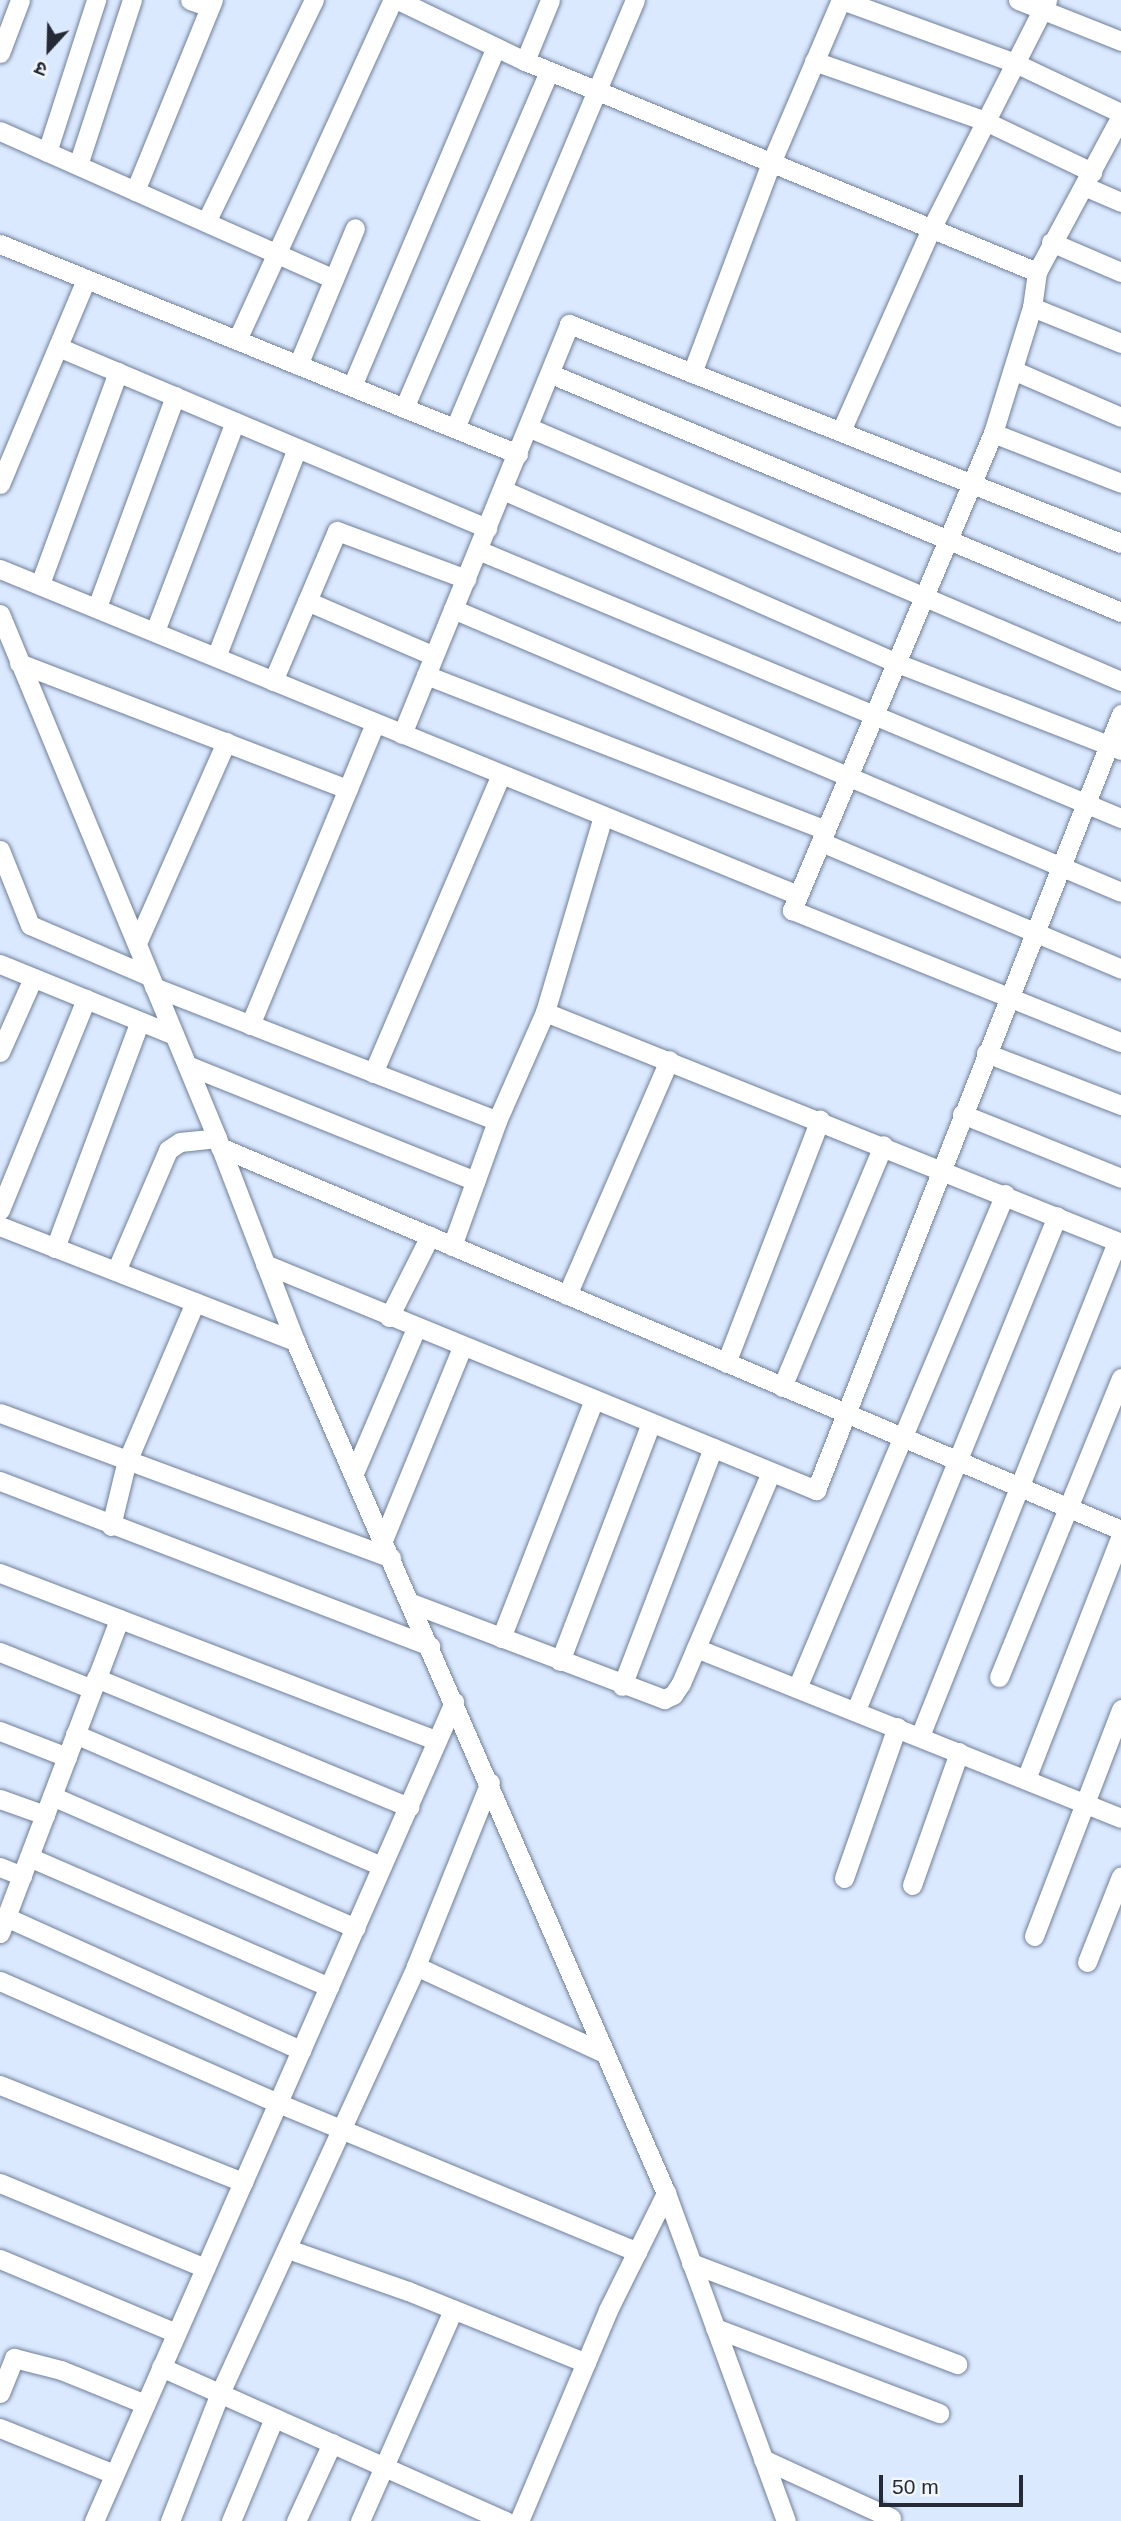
<!DOCTYPE html>
<html>
<head>
<meta charset="utf-8">
<style>
	body { margin:0 }
	#map { position:relative; width:1121px; height:2521px; overflow:hidden; background:#dbe9ff; font-family:Helvetica,"Noto Sans Devanagari",sans-serif }
	div>[style] { position:absolute }
	.roads { filter:drop-shadow(0 0 2px #708098) drop-shadow(0 0 2px #708098) }
	.minor>* { height:19px; margin:-9.5px; padding:0 9.5px; transform-origin:9.5px; border-radius:9.5px; background:#fff }
	span { translate:-50% -50%; white-space:nowrap; text-align:center; line-height:1.15; -webkit-text-stroke:6px #f2f6fb; paint-order:stroke }
	.north { position:absolute; left:14px; top:14px; width:70px; height:70px; -webkit-text-stroke:5px #f2f6fb; paint-order:stroke; rotate:202deg; font-size:19px; font-weight:700; line-height:28px; text-align:center; color:#252b36 }
	.north::after { content:''; display:block; margin:auto; width:24px; height:32px; background:#252b36; clip-path:polygon(50% 0,100% 100%,50% 72%,0 100%) }
	.scale { position:absolute; left:879px; top:2475px; width:144px; height:32px; box-sizing:border-box; border:4px solid #252b36; border-top:0; padding-left:9px; font-size:21px; line-height:24px; white-space:nowrap; color:#252b36; -webkit-text-stroke:5px #f2f6fb; paint-order:stroke }
</style>
</head>
<body>
<div id="map">
	<div class="roads">
		<div class="minor">
			<div style="left:190px;top:0;width:21px;rotate:19deg"></div>
			<div style="left:398px;top:0;width:141px;rotate:25.7deg"></div>
			<div style="left:525px;top:61px;width:554px;rotate:22.4deg"></div>
			<div style="left:842px;top:0;width:184px;rotate:20deg"></div>
			<div style="left:1015px;top:63px;width:117px;rotate:25.3deg"></div>
			<div style="left:1018px;top:0;width:111px;rotate:21.7deg"></div>
			<div style="left:0;top:53px;width:57px;rotate:-69.3deg"></div>
			<div style="left:525px;top:61px;width:66px;rotate:-67.7deg"></div>
			<div style="left:814px;top:61px;width:181px;rotate:19.3deg"></div>
			<div style="left:985px;top:121px;width:119px;rotate:25.5deg"></div>
			<div style="left:1121px;top:116px;width:177px;rotate:118.3deg"></div>
			<div style="left:1037px;top:272px;width:35px;rotate:98deg"></div>
			<div style="left:1032px;top:307px;width:132px;rotate:107.2deg"></div>
			<div style="left:993px;top:433px;width:518px;rotate:112.85deg"></div>
			<div style="left:792px;top:910px;width:354px;rotate:21.9deg"></div>
			<div style="left:0;top:131px;width:365px;rotate:23.9deg"></div>
			<div style="left:47px;top:152px;width:160px;rotate:-72.1deg"></div>
			<div style="left:78px;top:165px;width:174px;rotate:-71.9deg"></div>
			<div style="left:1084px;top:186px;width:40px;rotate:23.4deg"></div>
			<div style="left:135px;top:191px;width:206px;rotate:-67.8deg"></div>
			<div style="left:206px;top:222px;width:247px;rotate:-64.1deg"></div>
			<div style="left:1051px;top:242px;width:76px;rotate:23.2deg"></div>
			<div style="left:0;top:244px;width:559px;rotate:22.07deg"></div>
			<div style="left:1032px;top:307px;width:96px;rotate:22deg"></div>
			<div style="left:237px;top:340px;width:374px;rotate:-65.4deg"></div>
			<div style="left:58px;top:347px;width:466px;rotate:22.9deg"></div>
			<div style="left:298px;top:365px;width:148px;rotate:-67.4deg"></div>
			<div style="left:1013px;top:370px;width:118px;rotate:23.5deg"></div>
			<div style="left:692px;top:373px;width:224px;rotate:-69.4deg"></div>
			<div style="left:771px;top:163px;width:177px;rotate:-66.8deg"></div>
			<div style="left:551px;top:374px;width:618px;rotate:22.66deg"></div>
			<div style="left:352px;top:386px;width:368px;rotate:-67deg"></div>
			<div style="left:404px;top:408px;width:367px;rotate:-66.7deg"></div>
			<div style="left:455px;top:428px;width:464px;rotate:-67.2deg"></div>
			<div style="left:530px;top:428px;width:643px;rotate:23.18deg"></div>
			<div style="left:841px;top:431px;width:221px;rotate:-66deg"></div>
			<div style="left:931px;top:229px;width:257px;rotate:-63.1deg"></div>
			<div style="left:993px;top:433px;width:137px;rotate:21.3deg"></div>
			<div style="left:0;top:484px;width:222px;rotate:-67.2deg"></div>
			<div style="left:503px;top:490px;width:430px;rotate:23.7deg"></div>
			<div style="left:897px;top:663px;width:240px;rotate:21.2deg"></div>
			<div style="left:478px;top:550px;width:697px;rotate:22.63deg"></div>
			<div style="left:0;top:569px;width:862px;rotate:22.22deg"></div>
			<div style="left:40px;top:584px;width:226px;rotate:-69.8deg"></div>
			<div style="left:307px;top:601px;width:138px;rotate:23.4deg"></div>
			<div style="left:97px;top:607px;width:225px;rotate:-69.7deg"></div>
			<div style="left:453px;top:609px;width:725px;rotate:22.96deg"></div>
			<div style="left:0;top:614px;width:567px;rotate:67.5deg"></div>
			<div style="left:217px;top:1138px;width:217px;rotate:69deg"></div>
			<div style="left:295px;top:1341px;width:929px;rotate:66.47deg"></div>
			<div style="left:666px;top:2193px;width:349px;rotate:69.9deg"></div>
			<div style="left:155px;top:631px;width:224px;rotate:-69.1deg"></div>
			<div style="left:216px;top:657px;width:224px;rotate:-68.8deg"></div>
			<div style="left:19px;top:663px;width:352px;rotate:21deg"></div>
			<div style="left:426px;top:675px;width:429px;rotate:21.2deg"></div>
			<div style="left:273px;top:681px;width:163px;rotate:-66.9deg"></div>
			<div style="left:337px;top:531px;width:138px;rotate:20.4deg"></div>
			<div style="left:402px;top:734px;width:443px;rotate:-67.8deg"></div>
			<div style="left:569px;top:324px;width:594px;rotate:21.64deg"></div>
			<div style="left:821px;top:842px;width:326px;rotate:22.9deg"></div>
			<div style="left:0;top:850px;width:81px;rotate:68.2deg"></div>
			<div style="left:30px;top:925px;width:129px;rotate:23.2deg"></div>
			<div style="left:137px;top:943px;width:220px;rotate:-66.1deg"></div>
			<div style="left:0;top:964px;width:188px;rotate:22.2deg"></div>
			<div style="left:154px;top:987px;width:368px;rotate:21.3deg"></div>
			<div style="left:545px;top:1012px;width:621px;rotate:21.85deg"></div>
			<div style="left:250px;top:1025px;width:327px;rotate:-67.5deg"></div>
			<div style="left:0;top:1052px;width:81px;rotate:-66deg"></div>
			<div style="left:986px;top:1053px;width:145px;rotate:21.1deg"></div>
			<div style="left:187px;top:1065px;width:311px;rotate:21.9deg"></div>
			<div style="left:373px;top:1073px;width:324px;rotate:-66.8deg"></div>
			<div style="left:962px;top:1114px;width:171px;rotate:21.9deg"></div>
			<div style="left:220px;top:1147px;width:979px;rotate:23.03deg"></div>
			<div style="left:0;top:1210px;width:228px;rotate:-67.8deg"></div>
			<div style="left:0;top:1226px;width:317px;rotate:21.3deg"></div>
			<div style="left:452px;top:1246px;width:133px;rotate:-70.2deg"></div>
			<div style="left:497px;top:1121px;width:119px;rotate:-66.2deg"></div>
			<div style="left:545px;top:1012px;width:204px;rotate:-73.5deg"></div>
			<div style="left:55px;top:1248px;width:242px;rotate:-69.5deg"></div>
			<div style="left:265px;top:1264px;width:596px;rotate:22.3deg"></div>
			<div style="left:816px;top:1490px;width:834px;rotate:-68.54deg"></div>
			<div style="left:116px;top:1271px;width:132px;rotate:-66.7deg"></div>
			<div style="left:168px;top:1150px;width:14px;rotate:-34deg"></div>
			<div style="left:180px;top:1142px;width:37px;rotate:-6deg"></div>
			<div style="left:567px;top:1295px;width:256px;rotate:-66.5deg"></div>
			<div style="left:389px;top:1317px;width:91px;rotate:-63.2deg"></div>
			<div style="left:726px;top:1363px;width:261px;rotate:-68.9deg"></div>
			<div style="left:782px;top:1387px;width:262px;rotate:-67.3deg"></div>
			<div style="left:0;top:1413px;width:417px;rotate:20.3deg"></div>
			<div style="left:354px;top:1473px;width:158px;rotate:-66.8deg"></div>
			<div style="left:0;top:1481px;width:461px;rotate:21deg"></div>
			<div style="left:111px;top:1526px;width:64px;rotate:-76.4deg"></div>
			<div style="left:126px;top:1464px;width:176px;rotate:-66.9deg"></div>
			<div style="left:383px;top:1540px;width:209px;rotate:-67.7deg"></div>
			<div style="left:0;top:1573px;width:468px;rotate:21deg"></div>
			<div style="left:411px;top:1603px;width:271px;rotate:20.8deg"></div>
			<div style="left:664px;top:1699px;width:10px;rotate:-24deg"></div>
			<div style="left:673px;top:1695px;width:14px;rotate:-56deg"></div>
			<div style="left:681px;top:1683px;width:229px;rotate:-66.9deg"></div>
			<div style="left:501px;top:1638px;width:256px;rotate:-68.7deg"></div>
			<div style="left:696px;top:1648px;width:458px;rotate:21.8deg"></div>
			<div style="left:0;top:1652px;width:99px;rotate:21.9deg"></div>
			<div style="left:560px;top:1661px;width:255px;rotate:-69.1deg"></div>
			<div style="left:999px;top:1677px;width:323px;rotate:-67.8deg"></div>
			<div style="left:96px;top:1678px;width:339px;rotate:22.4deg"></div>
			<div style="left:622px;top:1686px;width:255px;rotate:-69.1deg"></div>
			<div style="left:797px;top:1688px;width:536px;rotate:-67.17deg"></div>
			<div style="left:856px;top:1710px;width:533px;rotate:-67.86deg"></div>
			<div style="left:0;top:1731px;width:72px;rotate:21.2deg"></div>
			<div style="left:75px;top:1734px;width:334px;rotate:23.3deg"></div>
			<div style="left:920px;top:1736px;width:532px;rotate:-68.26deg"></div>
			<div style="left:1026px;top:1779px;width:262px;rotate:-68.7deg"></div>
			<div style="left:52px;top:1796px;width:331px;rotate:23.5deg"></div>
			<div style="left:0;top:1799px;width:48px;rotate:19.6deg"></div>
			<div style="left:29px;top:1857px;width:327px;rotate:23.4deg"></div>
			<div style="left:0;top:1867px;width:24px;rotate:22deg"></div>
			<div style="left:844px;top:1878px;width:160px;rotate:-70.7deg"></div>
			<div style="left:912px;top:1885px;width:141px;rotate:-70.5deg"></div>
			<div style="left:6px;top:1917px;width:324px;rotate:24.3deg"></div>
			<div style="left:0;top:1933px;width:336px;rotate:-69.2deg"></div>
			<div style="left:1034px;top:1936px;width:243px;rotate:-69deg"></div>
			<div style="left:1087px;top:1962px;width:92px;rotate:-68.4deg"></div>
			<div style="left:416px;top:1966px;width:207px;rotate:24.8deg"></div>
			<div style="left:0;top:1981px;width:304px;rotate:23.7deg"></div>
			<div style="left:278px;top:2103px;width:389px;rotate:22.5deg"></div>
			<div style="left:0;top:2085px;width:262px;rotate:21.8deg"></div>
			<div style="left:0;top:2183px;width:222px;rotate:22.5deg"></div>
			<div style="left:288px;top:2249px;width:127px;rotate:19.3deg"></div>
			<div style="left:408px;top:2291px;width:192px;rotate:22deg"></div>
			<div style="left:0;top:2259px;width:191px;rotate:22.8deg"></div>
			<div style="left:691px;top:2263px;width:285px;rotate:20.8deg"></div>
			<div style="left:715px;top:2328px;width:240px;rotate:20.8deg"></div>
			<div style="left:161px;top:2367px;width:378px;rotate:24.1deg"></div>
			<div style="left:0;top:2393px;width:38px;rotate:-68deg"></div>
			<div style="left:14px;top:2358px;width:49px;rotate:14.3deg"></div>
			<div style="left:61px;top:2370px;width:91px;rotate:22deg"></div>
			<div style="left:0;top:2428px;width:123px;rotate:22deg"></div>
			<div style="left:763px;top:2459px;width:141px;rotate:24.7deg"></div>
			<div style="left:94px;top:2521px;width:895px;rotate:-66.27deg"></div>
			<div style="left:170px;top:2521px;width:137px;rotate:-68.7deg"></div>
			<div style="left:220px;top:2393px;width:470px;rotate:-65.3deg"></div>
			<div style="left:416px;top:1966px;width:198px;rotate:-68.1deg"></div>
			<div style="left:231px;top:2521px;width:112px;rotate:-67.3deg"></div>
			<div style="left:296px;top:2521px;width:86px;rotate:-65.2deg"></div>
			<div style="left:360px;top:2521px;width:231px;rotate:-66.2deg"></div>
			<div style="left:519px;top:2521px;width:229px;rotate:-67.1deg"></div>
			<div style="left:608px;top:2310px;width:131px;rotate:-63.6deg"></div>
		</div>
	</div>
	<div class="north">उ</div>
	<div class="scale">50 m</div>
</div>
</body>
</html>
